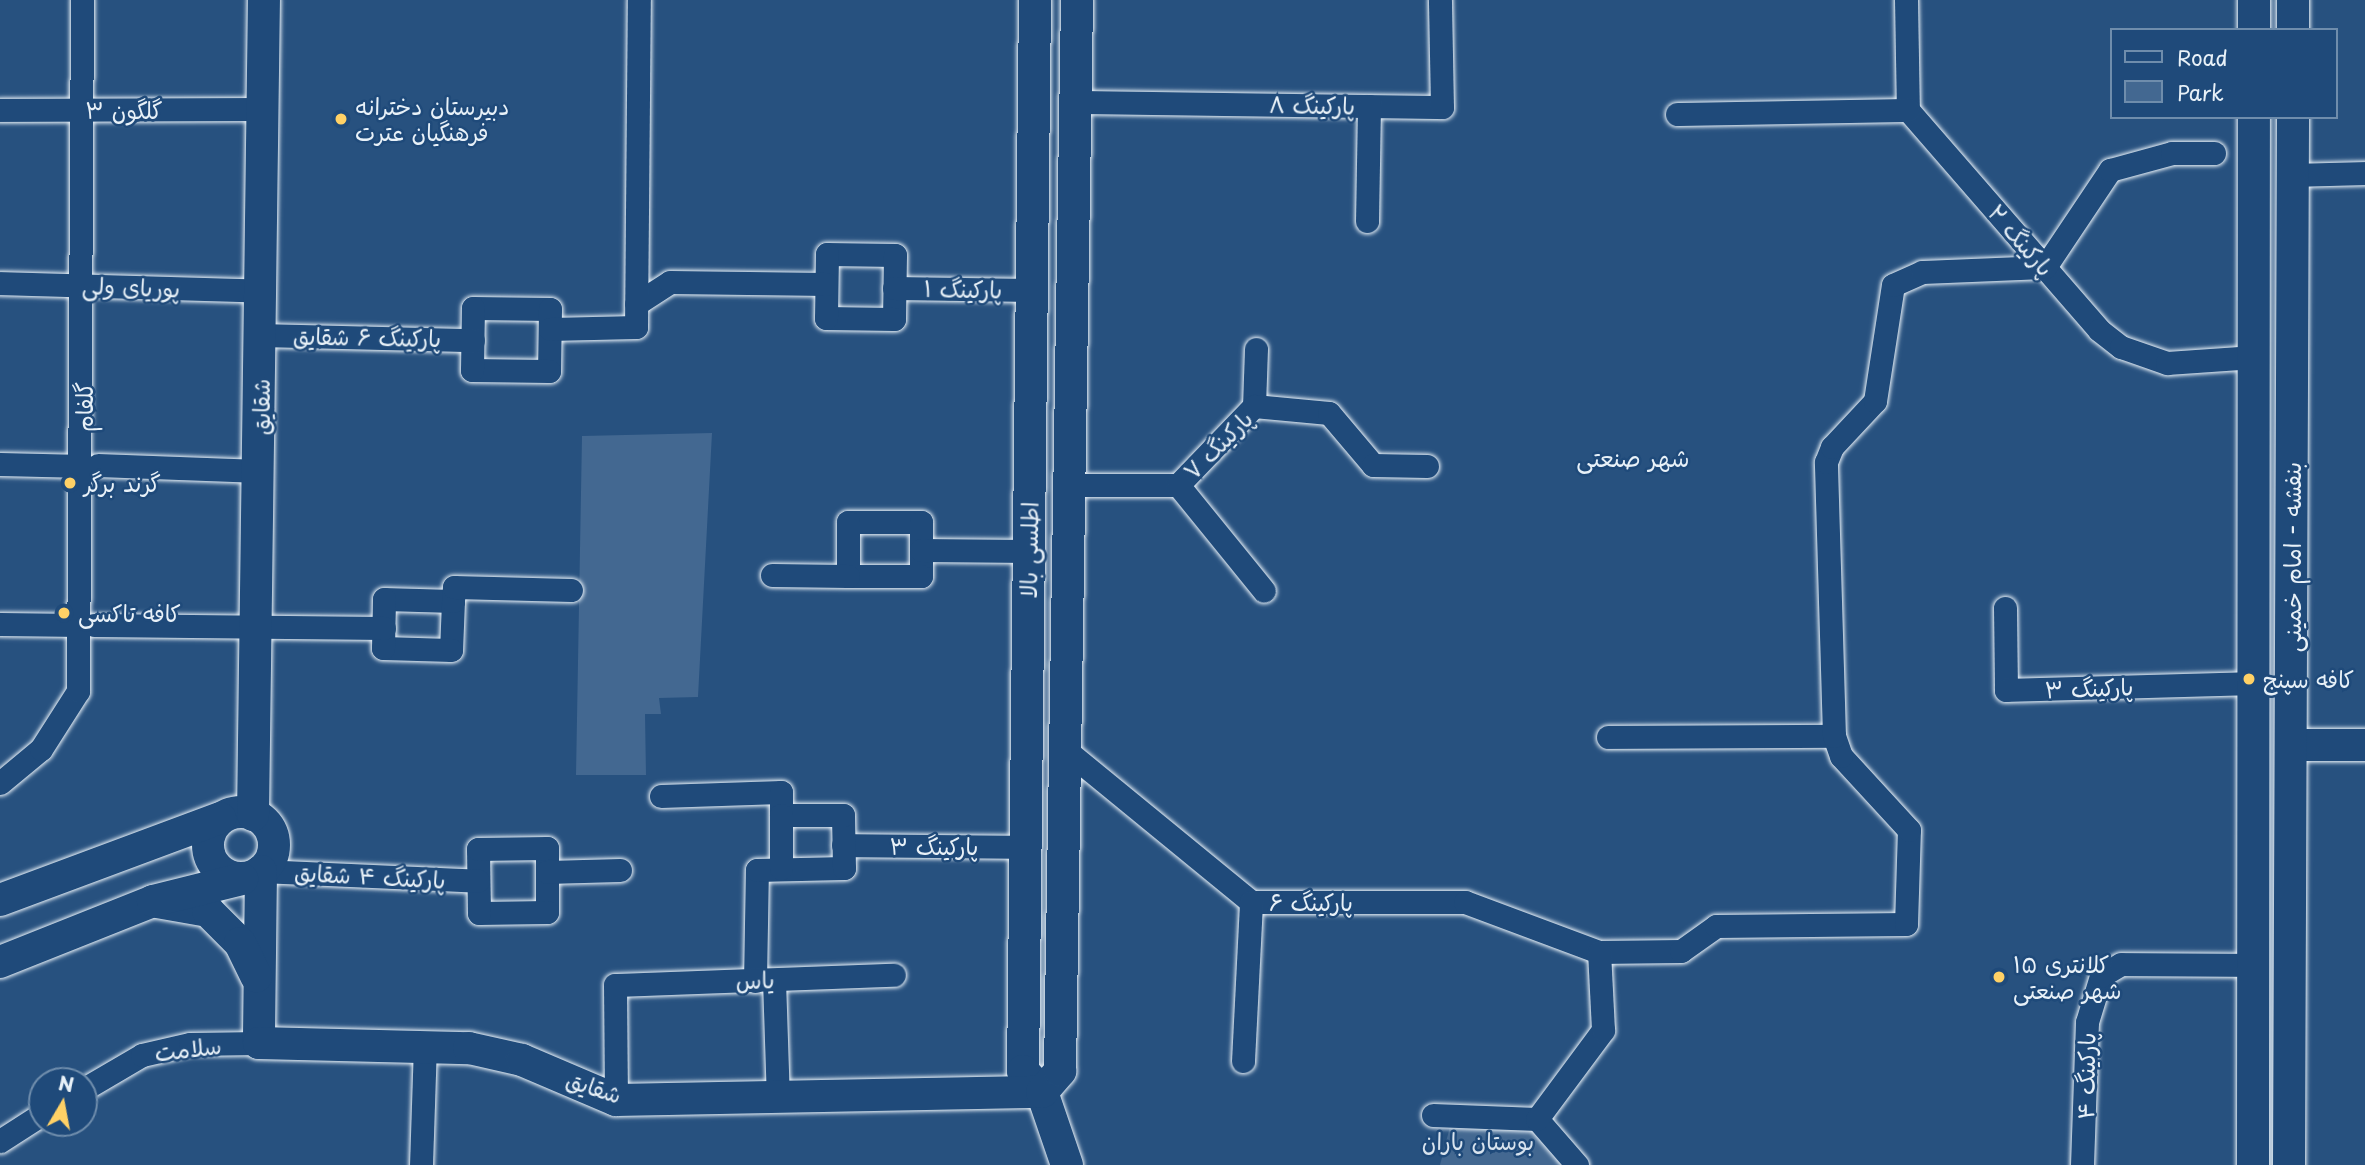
<!DOCTYPE html>
<html>
<head>
<meta charset="utf-8">
<style>
	body { margin:0 }
	#map { position:relative; width:2365px; height:1165px; overflow:hidden; background:#27517f; font-family:"Playpen Sans","Playpen Sans Arabic",sans-serif }
	div>[style] { position:absolute }
	.green>* { inset:0; background:#436891 }
	.roads { filter:drop-shadow(0 0 2px #e8f1f8) drop-shadow(0 0 2px #e8f1f8) }
	.street>* { height:23px; margin:-11.5px; padding:0 11.5px; transform-origin:11.5px; border-radius:11.5px; background:#1f4a7a }
	.secondary>* { height:32px; margin:-16px; padding:0 16px; transform-origin:16px; border-radius:16px; background:#1f4a7a }
	.secondary>.ring { margin:-16px; padding:0; box-sizing:content-box; background:none; border:32px solid #1f4a7a; border-radius:50% }
	.dots>* { width:19px; height:19px; translate:-50% -50%; box-sizing:border-box; border:4px solid #1f4a7a; border-radius:50% }
	span { translate:-50% -50%; white-space:nowrap; text-align:center; line-height:1.15; -webkit-text-stroke:5px #1f4a7a; paint-order:stroke }
	.street-label { font-size:23px; color:#e8f1f8 }
	.poi-label { font-size:23px; color:#e8f1f8 }
	.left { translate:0 -50%; text-align:left }
	.park-label { font-size:23px; color:#d8e3ee }
	.neighbourhood-label { font-size:24px; color:#e8f1f8 }
	.legend { position:absolute; left:2110px; top:28px; width:228px; height:91px; box-sizing:border-box; background:#1f4a7a; border:2px solid #6f8dac; margin:0; padding:9px 12px; list-style:none; font-size:21px; color:#e8f1f8 }
	.legend li { display:flex; align-items:center; gap:14px; height:35px }
	.legend b { width:35px; border:2px solid #6f8dac }
	.north { position:absolute; left:28px; top:1067px; width:70px; height:70px; box-sizing:border-box; background:#1f4a7a; border:2px solid #6f8dac; border-radius:50%; rotate:10deg; font-size:19px; font-weight:700; line-height:28px; text-align:center; color:#e8f1f8 }
	.north::after { content:''; display:block; margin:auto; width:24px; height:32px; background:#ffd166; clip-path:polygon(50% 0,100% 100%,50% 72%,0 100%) }
</style>
</head>
<body>
<div id="map">
	<div class="green">
		<div style="clip-path:polygon(712px 433px,698px 697px,659px 698px,661px 714px,645px 714px,646px 775px,576px 775px,582px 436px)"></div>
		<div style="clip-path:polygon(1453px 1115px,1501px 1119px,1548px 1137px,1585px 1165px,1440px 1165px)"></div>
	</div>
	<div class="roads">
		<div class="street">
			<div style="left:1906px;top:0;width:110px;rotate:89deg"></div>
			<div style="left:1908px;top:110px;width:291px;rotate:49deg"></div>
			<div style="left:2099px;top:330px;width:28px;rotate:38deg"></div>
			<div style="left:2121px;top:347px;width:49px;rotate:19.2deg"></div>
			<div style="left:2167px;top:363px;width:87px;rotate:-3.9deg"></div>
			<div style="left:1075px;top:102px;width:367px;rotate:0.8deg"></div>
			<div style="left:1442px;top:107px;width:107px;rotate:-91.1deg"></div>
			<div style="left:0;top:110px;width:249px;rotate:-0.2deg"></div>
			<div style="left:1677px;top:114px;width:231px;rotate:-1deg"></div>
			<div style="left:2293px;top:175px;width:72px;rotate:-1.6deg"></div>
			<div style="left:1367px;top:221px;width:115px;rotate:-89deg"></div>
			<div style="left:827px;top:254px;width:68px;rotate:0.8deg"></div>
			<div style="left:895px;top:255px;width:64px;rotate:90.9deg"></div>
			<div style="left:894px;top:319px;width:68px;rotate:-179.2deg"></div>
			<div style="left:826px;top:318px;width:64px;rotate:-89.1deg"></div>
			<div style="left:0;top:283px;width:262px;rotate:1.7deg"></div>
			<div style="left:894px;top:288px;width:138px;rotate:0.8deg"></div>
			<div style="left:636px;top:304px;width:40px;rotate:-32.9deg"></div>
			<div style="left:670px;top:282px;width:156px;rotate:0.7deg"></div>
			<div style="left:473px;top:308px;width:77px;rotate:0.7deg"></div>
			<div style="left:550px;top:309px;width:62px;rotate:90.9deg"></div>
			<div style="left:549px;top:371px;width:77px;rotate:-179.3deg"></div>
			<div style="left:472px;top:370px;width:62px;rotate:-89.1deg"></div>
			<div style="left:550px;top:329px;width:86px;rotate:-1.3deg"></div>
			<div style="left:636px;top:327px;width:327px;rotate:-89.5deg"></div>
			<div style="left:261px;top:335px;width:212px;rotate:1.4deg"></div>
			<div style="left:1254px;top:406px;width:57px;rotate:-88deg"></div>
			<div style="left:0;top:464px;width:84px;rotate:1.4deg"></div>
			<div style="left:98px;top:465px;width:162px;rotate:2.1deg"></div>
			<div style="left:1068px;top:485px;width:110px"></div>
			<div style="left:1178px;top:485px;width:110px;rotate:-46.1deg"></div>
			<div style="left:1254px;top:406px;width:75px;rotate:5.3deg"></div>
			<div style="left:1329px;top:413px;width:68px;rotate:49.8deg"></div>
			<div style="left:1373px;top:465px;width:54px;rotate:1.1deg"></div>
			<div style="left:1178px;top:485px;width:136px;rotate:50.9deg"></div>
			<div style="left:848px;top:522px;width:73px"></div>
			<div style="left:921px;top:522px;width:54px;rotate:90deg"></div>
			<div style="left:921px;top:576px;width:73px;rotate:180deg"></div>
			<div style="left:848px;top:576px;width:54px;rotate:-90deg"></div>
			<div style="left:921px;top:550px;width:108px;rotate:0.5deg"></div>
			<div style="left:772px;top:575px;width:76px;rotate:0.8deg"></div>
			<div style="left:384px;top:599px;width:69px;rotate:1.7deg"></div>
			<div style="left:453px;top:601px;width:49px;rotate:92.3deg"></div>
			<div style="left:451px;top:650px;width:68px;rotate:-178.3deg"></div>
			<div style="left:383px;top:648px;width:49px;rotate:-88.8deg"></div>
			<div style="left:453px;top:601px;width:14px;rotate:-86deg"></div>
			<div style="left:454px;top:587px;width:117px;rotate:1.5deg"></div>
			<div style="left:2005px;top:608px;width:82px;rotate:89.3deg"></div>
			<div style="left:2006px;top:690px;width:247px;rotate:-1.6deg"></div>
			<div style="left:0;top:624px;width:80px;rotate:0.7deg"></div>
			<div style="left:94px;top:625px;width:290px;rotate:0.6deg"></div>
			<div style="left:1608px;top:737px;width:226px;rotate:-0.3deg"></div>
			<div style="left:1068px;top:752px;width:237px;rotate:39.3deg"></div>
			<div style="left:1251px;top:902px;width:214px"></div>
			<div style="left:1465px;top:902px;width:143px;rotate:20.5deg"></div>
			<div style="left:1599px;top:952px;width:82px;rotate:-0.7deg"></div>
			<div style="left:1681px;top:951px;width:43px;rotate:-35.5deg"></div>
			<div style="left:1716px;top:926px;width:190px;rotate:-0.6deg"></div>
			<div style="left:1906px;top:924px;width:94px;rotate:-88.2deg"></div>
			<div style="left:1909px;top:830px;width:100px;rotate:-132.6deg"></div>
			<div style="left:1841px;top:756px;width:21px;rotate:-109deg"></div>
			<div style="left:1834px;top:736px;width:274px;rotate:-91.7deg"></div>
			<div style="left:1826px;top:462px;width:16px;rotate:-68deg"></div>
			<div style="left:1832px;top:447px;width:63px;rotate:-46.9deg"></div>
			<div style="left:1875px;top:401px;width:117px;rotate:-81.2deg"></div>
			<div style="left:1893px;top:285px;width:32px;rotate:-24deg"></div>
			<div style="left:1922px;top:272px;width:123px;rotate:-2.3deg"></div>
			<div style="left:2045px;top:267px;width:117px;rotate:-56.2deg"></div>
			<div style="left:2110px;top:170px;width:64px;rotate:-15.3deg"></div>
			<div style="left:2172px;top:153px;width:42px"></div>
			<div style="left:0;top:783px;width:53px;rotate:-39.7deg"></div>
			<div style="left:41px;top:749px;width:69px;rotate:-57.5deg"></div>
			<div style="left:78px;top:691px;width:691px;rotate:-89.67deg"></div>
			<div style="left:661px;top:796px;width:120px;rotate:-1.9deg"></div>
			<div style="left:781px;top:792px;width:23px;rotate:90deg"></div>
			<div style="left:843px;top:845px;width:182px;rotate:0.6deg"></div>
			<div style="left:547px;top:848px;width:64px;rotate:90deg"></div>
			<div style="left:547px;top:912px;width:68px;rotate:179.2deg"></div>
			<div style="left:479px;top:913px;width:64px;rotate:-90.9deg"></div>
			<div style="left:478px;top:849px;width:69px;rotate:-0.8deg"></div>
			<div style="left:261px;top:871px;width:217px;rotate:2.6deg"></div>
			<div style="left:547px;top:872px;width:73px;rotate:-1.6deg"></div>
			<div style="left:774px;top:980px;width:120px;rotate:88.1deg"></div>
			<div style="left:755px;top:981px;width:111px;rotate:-89deg"></div>
			<div style="left:757px;top:870px;width:87px;rotate:-1.3deg"></div>
			<div style="left:844px;top:868px;width:53px;rotate:-91.1deg"></div>
			<div style="left:843px;top:815px;width:62px;rotate:180deg"></div>
			<div style="left:781px;top:815px;width:53px;rotate:90deg"></div>
			<div style="left:1243px;top:1061px;width:159px;rotate:-87.1deg"></div>
			<div style="left:84px;top:1089px;width:67px;rotate:-30.4deg"></div>
			<div style="left:142px;top:1055px;width:49px;rotate:-12.9deg"></div>
			<div style="left:190px;top:1044px;width:69px;rotate:-0.8deg"></div>
			<div style="left:616px;top:1100px;width:115px;rotate:-90.5deg"></div>
			<div style="left:615px;top:985px;width:279px;rotate:-2.1deg"></div>
			<div style="left:1433px;top:1115px;width:104px;rotate:2.2deg"></div>
			<div style="left:1537px;top:1119px;width:61px;rotate:49deg"></div>
			<div style="left:1537px;top:1119px;width:111px;rotate:-53.4deg"></div>
			<div style="left:1603px;top:1030px;width:78px;rotate:-92.9deg"></div>
			<div style="left:0;top:1141px;width:50px;rotate:-32.7deg"></div>
			<div style="left:421px;top:1165px;width:118px;rotate:-88.1deg"></div>
			<div style="left:2082px;top:1165px;width:143px;rotate:-88deg"></div>
			<div style="left:2087px;top:1022px;width:48px;rotate:-73.1deg"></div>
			<div style="left:2101px;top:976px;width:23px;rotate:-31deg"></div>
			<div style="left:2121px;top:964px;width:132px;rotate:0.4deg"></div>
		</div>
		<div class="secondary">
			<div style="left:1035px;top:0;width:1071px;rotate:90.64deg"></div>
			<div style="left:1023px;top:1071px;width:28px;rotate:48deg"></div>
			<div style="left:1042px;top:1092px;width:77px;rotate:71.1deg"></div>
			<div style="left:2254px;top:30px;width:30px;rotate:-90deg"></div>
			<div style="left:2293px;top:30px;width:30px;rotate:-90deg"></div>
			<div style="left:2292px;top:745px;width:73px"></div>
			<div class="ring" style="left:208px;top:812px;width:34px;height:34px"></div>
			<div style="left:253px;top:815px;width:815px;rotate:-89.23deg"></div>
			<div style="left:261px;top:871px;width:172px;rotate:90.7deg"></div>
			<div style="left:259px;top:1043px;width:210px;rotate:1.4deg"></div>
			<div style="left:469px;top:1048px;width:54px;rotate:12.8deg"></div>
			<div style="left:522px;top:1060px;width:102px;rotate:23.1deg"></div>
			<div style="left:616px;top:1100px;width:426px;rotate:-1.1deg"></div>
			<div style="left:0;top:900px;width:235px;rotate:-20.4deg"></div>
			<div style="left:157px;top:902px;width:52px;rotate:10deg"></div>
			<div style="left:208px;top:911px;width:45px;rotate:45deg"></div>
			<div style="left:240px;top:943px;width:37px;rotate:64deg"></div>
			<div style="left:0;top:962px;width:165px;rotate:-21.7deg"></div>
			<div style="left:153px;top:901px;width:92px;rotate:-13.9deg"></div>
			<div style="left:1042px;top:1092px;width:28px;rotate:-49deg"></div>
			<div style="left:1060px;top:1071px;width:1071px;rotate:-89.09deg"></div>
			<div style="left:2253px;top:1165px;width:1048px;rotate:-89.95deg"></div>
			<div style="left:2289px;top:1165px;width:1048px;rotate:-89.78deg"></div>
		</div>
	</div>
	<div class="dots">
		<div style="left:341px;top:119px;background:#ffd166"></div>
		<div style="left:70px;top:483px;background:#ffd166"></div>
		<div style="left:64px;top:613px;background:#ffd166"></div>
		<div style="left:2249px;top:679px;background:#ffd166"></div>
		<div style="left:1999px;top:977px;background:#ffd166"></div>
	</div>
	<div class="street-label">
		<span style="left:1312px;top:105px;rotate:1deg">پارکینگ ۸</span>
		<span style="left:124px;top:110px">گلگون ۳</span>
		<span style="left:2021px;top:240px;rotate:49deg">پارکینگ ۲</span>
		<span style="left:131px;top:287px;rotate:2deg">پوریای ولی</span>
		<span style="left:963px;top:289px;rotate:1deg">پارکینگ ۱</span>
		<span style="left:367px;top:337px;rotate:1deg">پارکینگ ۶ شقایق</span>
		<span style="left:84px;top:407px;rotate:-90deg">گلفام</span>
		<span style="left:261px;top:407px;rotate:-90deg">شقایق</span>
		<span style="left:1218px;top:445px;rotate:-45deg">پارکینگ ۷</span>
		<span style="left:1029px;top:550px;rotate:-89deg">اطلسی بالا</span>
		<span style="left:2292px;top:557px;rotate:-90deg">بنفشه - امام خمینی</span>
		<span style="left:2089px;top:688px;rotate:-2deg">پارکینگ ۳</span>
		<span style="left:934px;top:846px">پارکینگ ۳</span>
		<span style="left:370px;top:876px;rotate:3deg">پارکینگ ۴ شقایق</span>
		<span style="left:1311px;top:902px">پارکینگ ۶</span>
		<span style="left:755px;top:980px;rotate:-2deg">یاس</span>
		<span style="left:188px;top:1049px;rotate:-7deg">سلامت</span>
		<span style="left:2086px;top:1076px;rotate:-89deg">پارکینگ ۴</span>
		<span style="left:594px;top:1087px;rotate:18deg">شقایق</span>
	</div>
	<div class="poi-label">
		<span class="left" style="left:355px;top:119px">دبیرستان دخترانه<br>فرهنگیان عترت</span>
		<span class="left" style="left:84px;top:483px">گرند برگر</span>
		<span class="left" style="left:78px;top:613px">کافه تاکسی</span>
		<span class="left" style="left:2263px;top:679px">کافه سپنج</span>
		<span class="left" style="left:2013px;top:977px">کلانتری ۱۵<br>شهر صنعتی</span>
	</div>
	<div class="park-label">
		<span style="left:1478px;top:1141px">بوستان باران</span>
	</div>
	<div class="neighbourhood-label">
		<span style="left:1633px;top:458px">شهر صنعتی</span>
	</div>
	<ul class="legend">
	<li><b style="height:9px;background:#1f4a7a"></b>Road</li>
	<li><b style="height:19px;background:#436891"></b>Park</li>
	</ul>
	<div class="north">N</div>
</div>
</body>
</html>
